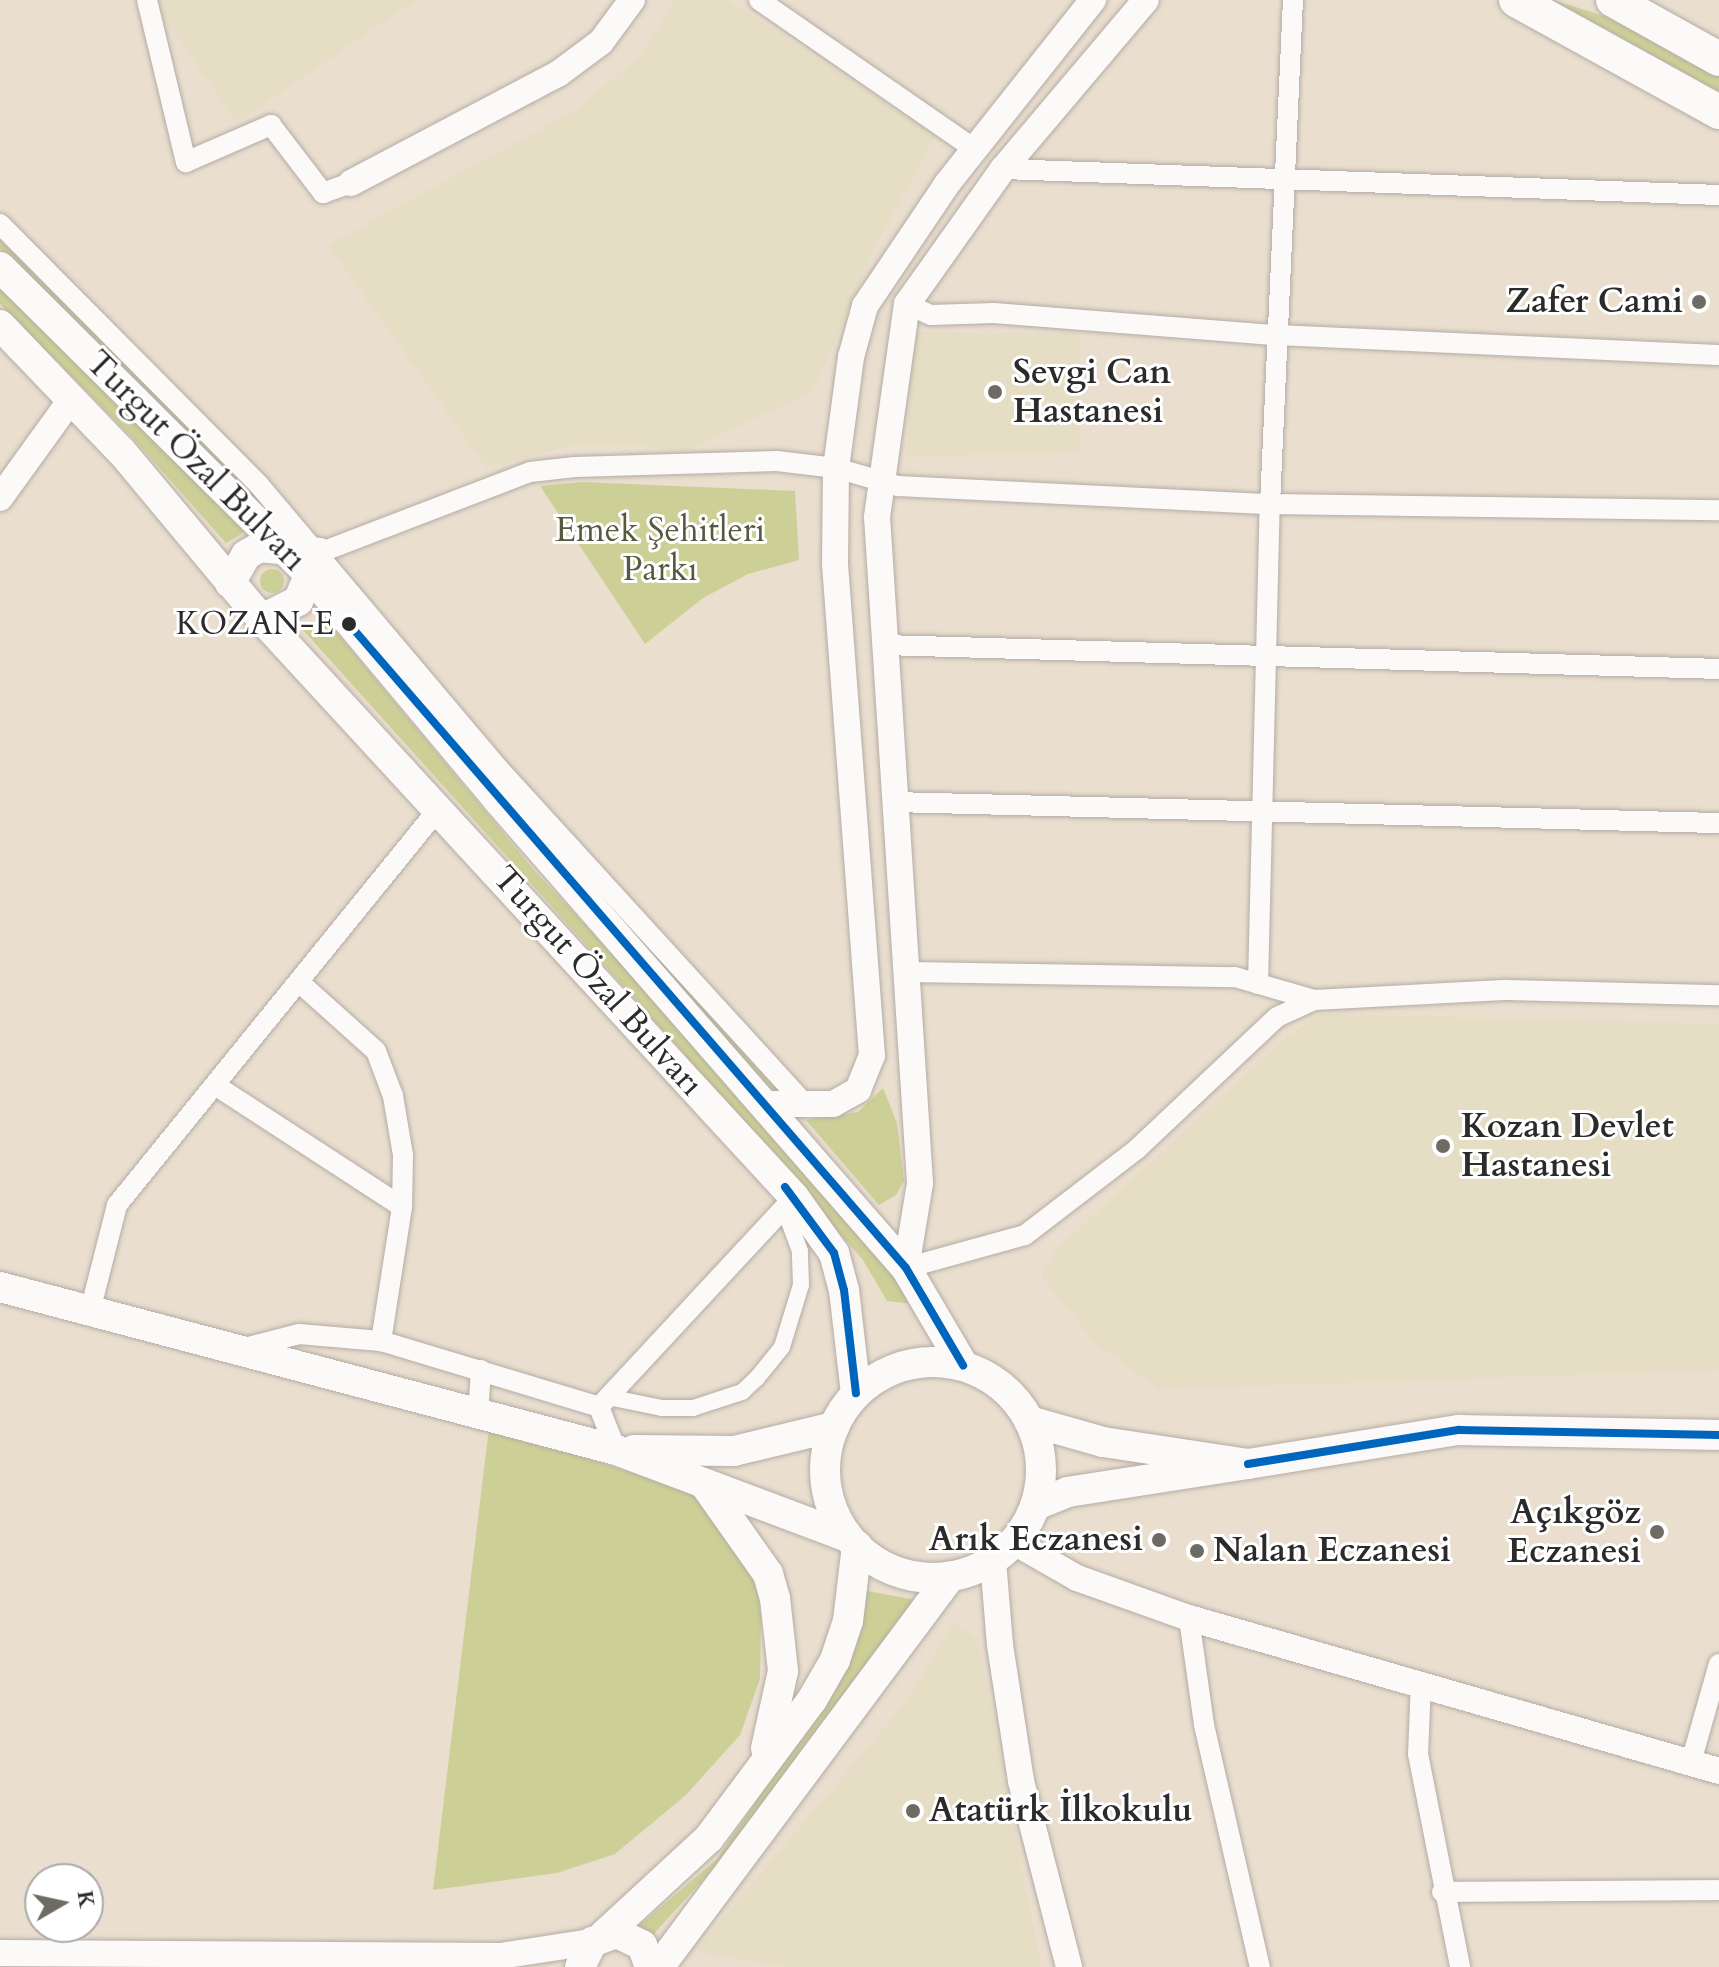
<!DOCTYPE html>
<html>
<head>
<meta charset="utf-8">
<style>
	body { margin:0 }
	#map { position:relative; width:1719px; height:1967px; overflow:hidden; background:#eadecf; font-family:Cardo,serif }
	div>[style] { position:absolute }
	.built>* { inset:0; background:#e5ddc4 }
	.green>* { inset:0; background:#cdd096 }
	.round { border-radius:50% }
	.roads { filter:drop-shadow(0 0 2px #b4aca4) drop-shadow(0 0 2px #b4aca4) }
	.pedestrian>* { height:16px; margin:-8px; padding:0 8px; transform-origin:8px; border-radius:8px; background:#fcfaf8 }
	.minor>* { height:20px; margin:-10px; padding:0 10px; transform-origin:10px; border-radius:10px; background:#fcfaf8 }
	.tertiary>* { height:26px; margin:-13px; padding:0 13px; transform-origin:13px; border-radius:13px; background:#fcfaf8 }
	.secondary>* { height:30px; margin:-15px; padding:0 15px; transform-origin:15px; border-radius:15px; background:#fcfaf8 }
	.secondary>.ring { margin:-15px; padding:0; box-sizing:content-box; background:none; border:30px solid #fcfaf8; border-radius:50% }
	.trunk>* { height:34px; margin:-17px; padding:0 17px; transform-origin:17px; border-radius:17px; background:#fcfaf8 }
	.bus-1>* { height:8px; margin:-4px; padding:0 4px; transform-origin:4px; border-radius:4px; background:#0065bd }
	.dots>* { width:22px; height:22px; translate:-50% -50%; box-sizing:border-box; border:4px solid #fff; border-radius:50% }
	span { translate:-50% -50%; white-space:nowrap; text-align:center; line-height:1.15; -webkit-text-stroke:6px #fff; paint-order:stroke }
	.bus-label { font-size:32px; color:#2b2b2b }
	.right { translate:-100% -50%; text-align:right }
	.poi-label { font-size:34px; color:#2b2b2b; font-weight:700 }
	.left { translate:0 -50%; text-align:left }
	.street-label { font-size:34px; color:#2b2b2b }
	.park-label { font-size:34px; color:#55593d }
	.north { position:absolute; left:24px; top:1863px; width:80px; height:80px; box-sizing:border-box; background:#fff; border:2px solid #aaa; border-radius:50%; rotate:81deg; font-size:22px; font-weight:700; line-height:32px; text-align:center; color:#2b2b2b }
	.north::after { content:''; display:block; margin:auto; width:28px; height:36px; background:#6e6a64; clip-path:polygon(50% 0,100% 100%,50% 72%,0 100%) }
</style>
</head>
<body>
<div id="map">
	<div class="built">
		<div style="clip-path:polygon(160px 0,416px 0,237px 122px,154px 4px)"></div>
		<div style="clip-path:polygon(675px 0,728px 0,935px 136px,877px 244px,813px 391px,682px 453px,638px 445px,570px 446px,486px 467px,328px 245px,574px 111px,642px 55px)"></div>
		<div style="clip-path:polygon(913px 332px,1080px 333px,1080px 452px,907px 456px)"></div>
		<div style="clip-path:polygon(1321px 1014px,1719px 1024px,1719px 1370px,1159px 1389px,1096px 1344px,1041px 1276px,1056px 1250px,1279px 1043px)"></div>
		<div style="clip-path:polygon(953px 1623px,978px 1639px,1041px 1967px,786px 1967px,695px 1951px,907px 1701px)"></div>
	</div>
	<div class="green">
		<div style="clip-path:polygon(1553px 0,1607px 17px,1719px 76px,1719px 92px)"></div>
		<div style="clip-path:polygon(0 239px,267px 502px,263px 507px,0 248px)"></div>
		<div style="clip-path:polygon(0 287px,248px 530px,226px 543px,130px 435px,0 304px)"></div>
		<div style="clip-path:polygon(582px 482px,795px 491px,799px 560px,748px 574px,703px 598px,645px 644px,540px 486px)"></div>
		<div class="round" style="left:260px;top:569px;width:24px;height:24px"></div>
		<div style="clip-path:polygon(324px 617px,533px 869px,678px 1024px,923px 1305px,887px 1301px,863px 1260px,663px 1030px,303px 630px)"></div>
		<div style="clip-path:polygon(530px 816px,788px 1100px,781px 1100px,526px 818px)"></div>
		<div style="clip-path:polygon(883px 1088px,897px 1123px,904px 1181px,896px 1195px,879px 1205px,806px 1120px,858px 1112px)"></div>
		<div style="clip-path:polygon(489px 1428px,700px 1494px,754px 1567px,761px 1618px,760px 1679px,740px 1735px,686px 1795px,615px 1854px,557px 1873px,433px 1890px)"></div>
		<div style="clip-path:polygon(867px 1591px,922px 1601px,722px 1859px,649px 1939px,640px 1925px,717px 1859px,847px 1666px)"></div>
	</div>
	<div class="roads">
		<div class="pedestrian">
			<div style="left:608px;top:1397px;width:55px;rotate:11.5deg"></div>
			<div style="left:662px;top:1408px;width:31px"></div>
			<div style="left:693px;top:1408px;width:52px;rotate:-18.1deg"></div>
			<div style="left:742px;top:1392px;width:21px;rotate:-43deg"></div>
			<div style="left:757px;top:1378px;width:40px;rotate:-51deg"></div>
			<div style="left:782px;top:1347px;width:65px;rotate:-73deg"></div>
			<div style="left:801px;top:1285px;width:34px;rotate:-92deg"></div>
			<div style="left:800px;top:1251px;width:46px;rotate:-110.4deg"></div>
		</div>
		<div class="minor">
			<div style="left:147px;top:0;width:167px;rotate:76.5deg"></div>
			<div style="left:186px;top:162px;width:93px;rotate:-23.5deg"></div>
			<div style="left:271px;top:125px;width:86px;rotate:52.6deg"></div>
			<div style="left:323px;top:193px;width:30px;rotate:-20deg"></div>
			<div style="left:759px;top:0;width:262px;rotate:34.7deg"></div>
			<div style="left:1003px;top:169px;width:716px;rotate:2.08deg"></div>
			<div style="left:0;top:224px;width:368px;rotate:45.2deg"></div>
			<div style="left:259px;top:485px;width:370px;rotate:49.8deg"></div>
			<div style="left:498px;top:768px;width:455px;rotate:47.6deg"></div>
			<div style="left:907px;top:304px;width:26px;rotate:25deg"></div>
			<div style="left:931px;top:315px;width:63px;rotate:-1.8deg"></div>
			<div style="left:994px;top:313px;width:283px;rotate:4.5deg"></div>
			<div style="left:1276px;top:335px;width:443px;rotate:2.6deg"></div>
			<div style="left:319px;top:553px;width:226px;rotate:-21deg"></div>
			<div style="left:530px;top:472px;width:45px;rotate:-6.3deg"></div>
			<div style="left:575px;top:467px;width:202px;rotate:-1.7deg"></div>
			<div style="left:777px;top:461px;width:59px;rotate:6.8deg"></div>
			<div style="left:836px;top:468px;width:65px;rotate:16.2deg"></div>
			<div style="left:898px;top:486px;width:372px;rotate:2.8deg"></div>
			<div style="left:1270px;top:504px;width:449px;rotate:0.8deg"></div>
			<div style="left:883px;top:645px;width:836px;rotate:1.64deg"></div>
			<div style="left:893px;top:802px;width:826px;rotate:1.46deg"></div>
			<div style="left:908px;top:972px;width:327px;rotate:0.9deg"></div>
			<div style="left:1235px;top:977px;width:82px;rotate:16.2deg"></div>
			<div style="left:299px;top:982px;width:103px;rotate:41.9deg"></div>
			<div style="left:376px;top:1051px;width:48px;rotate:69.3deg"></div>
			<div style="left:393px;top:1096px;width:60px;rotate:80.4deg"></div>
			<div style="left:403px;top:1155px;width:52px;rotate:91.1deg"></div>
			<div style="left:402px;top:1207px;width:136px;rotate:98.9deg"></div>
			<div style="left:1258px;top:984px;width:480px;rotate:-88.6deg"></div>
			<div style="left:1270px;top:504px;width:505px;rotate:-87.39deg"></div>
			<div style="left:215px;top:1085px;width:223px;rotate:33.1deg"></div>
			<div style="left:906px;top:1268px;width:123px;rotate:-15.5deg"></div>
			<div style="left:1025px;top:1235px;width:141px;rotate:-37.5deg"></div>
			<div style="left:1137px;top:1149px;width:192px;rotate:-43.3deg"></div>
			<div style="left:1277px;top:1017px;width:41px;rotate:-24.7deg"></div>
			<div style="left:1314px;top:1000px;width:194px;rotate:-3deg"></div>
			<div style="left:1508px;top:990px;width:211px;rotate:1.4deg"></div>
			<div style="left:90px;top:1311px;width:109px;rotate:-75.7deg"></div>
			<div style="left:117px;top:1205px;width:513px;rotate:-50.94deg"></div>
			<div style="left:241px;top:1349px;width:60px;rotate:-14.5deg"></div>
			<div style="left:299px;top:1334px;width:82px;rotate:4.9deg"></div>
			<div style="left:381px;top:1341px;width:228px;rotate:16.8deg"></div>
			<div style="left:599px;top:1407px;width:46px;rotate:68.4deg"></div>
			<div style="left:599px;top:1407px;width:287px;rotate:-47.1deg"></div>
			<div style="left:478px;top:1415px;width:45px;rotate:-86.2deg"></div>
			<div style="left:1189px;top:1618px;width:108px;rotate:82deg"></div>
			<div style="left:1204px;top:1725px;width:248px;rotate:77deg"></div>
			<div style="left:1421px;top:1683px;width:71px;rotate:92.4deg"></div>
			<div style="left:1418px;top:1754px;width:217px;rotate:78.8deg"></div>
			<div style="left:1691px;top:1762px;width:102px;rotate:-74.1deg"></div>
			<div style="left:1442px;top:1892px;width:277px;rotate:-0.4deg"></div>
		</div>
		<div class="tertiary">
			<div style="left:351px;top:183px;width:234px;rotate:-27.8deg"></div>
			<div style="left:558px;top:74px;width:54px;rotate:-36.7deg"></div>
			<div style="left:601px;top:42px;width:52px;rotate:-53.6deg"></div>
			<div style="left:0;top:498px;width:123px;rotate:-54.2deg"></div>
			<div style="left:769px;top:1104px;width:64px"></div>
			<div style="left:833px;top:1104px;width:29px;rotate:-29deg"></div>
			<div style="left:858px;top:1090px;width:37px;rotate:-68deg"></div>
			<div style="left:872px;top:1056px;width:493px;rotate:-94.3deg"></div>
			<div style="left:835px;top:564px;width:96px;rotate:-89.4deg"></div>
			<div style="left:836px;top:468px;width:112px;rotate:-82.3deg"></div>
			<div style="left:851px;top:357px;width:53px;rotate:-74.6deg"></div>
			<div style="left:865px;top:306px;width:147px;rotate:-56.1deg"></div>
			<div style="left:947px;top:184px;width:235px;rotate:-51.6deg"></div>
			<div style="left:906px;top:1268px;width:86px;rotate:-80.6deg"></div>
			<div style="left:920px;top:1183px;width:667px;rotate:-93.69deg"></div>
			<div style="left:877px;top:517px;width:215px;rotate:-82deg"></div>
			<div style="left:907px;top:304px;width:166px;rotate:-54.6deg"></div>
			<div style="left:1003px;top:169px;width:221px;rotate:-49.8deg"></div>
			<div style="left:1014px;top:1542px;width:73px;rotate:29.7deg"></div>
			<div style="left:1077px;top:1578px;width:119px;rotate:19.7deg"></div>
			<div style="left:1189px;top:1618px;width:552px;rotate:16.1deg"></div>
			<div style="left:993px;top:1560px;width:85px;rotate:85.3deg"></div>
			<div style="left:1000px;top:1645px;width:138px;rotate:81.2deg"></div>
			<div style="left:1021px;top:1781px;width:192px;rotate:75.5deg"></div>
			<div style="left:0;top:1953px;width:500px;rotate:0.34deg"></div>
			<div style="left:500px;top:1956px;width:93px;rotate:-8.7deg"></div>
		</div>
		<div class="secondary">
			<div style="left:0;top:267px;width:438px;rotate:44.8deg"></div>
			<div style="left:311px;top:576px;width:292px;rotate:50.1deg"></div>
			<div style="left:498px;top:800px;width:621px;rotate:48.92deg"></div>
			<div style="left:906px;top:1268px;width:113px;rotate:59.6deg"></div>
			<div style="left:0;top:325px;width:176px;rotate:46.2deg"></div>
			<div style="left:122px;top:452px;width:203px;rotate:50.2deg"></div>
			<div style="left:252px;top:608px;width:800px;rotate:47.38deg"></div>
			<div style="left:794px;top:1197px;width:69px;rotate:54.5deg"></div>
			<div style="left:834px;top:1253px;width:38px;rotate:75deg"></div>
			<div style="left:844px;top:1290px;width:104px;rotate:83.4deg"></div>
			<div style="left:230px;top:583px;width:32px;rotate:-60deg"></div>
			<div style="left:246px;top:555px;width:16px;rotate:-30deg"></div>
			<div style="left:260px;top:547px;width:59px;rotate:5.8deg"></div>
			<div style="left:319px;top:553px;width:52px;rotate:113.6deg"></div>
			<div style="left:298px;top:601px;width:40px;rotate:153.4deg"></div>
			<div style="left:0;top:1287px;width:637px;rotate:14.82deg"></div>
			<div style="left:616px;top:1450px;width:248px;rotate:20.6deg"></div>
			<div class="ring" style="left:825px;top:1362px;width:186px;height:186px"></div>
			<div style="left:1029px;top:1421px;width:77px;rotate:15.8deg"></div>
			<div style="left:1103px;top:1442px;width:147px;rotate:8.6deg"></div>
			<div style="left:1248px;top:1464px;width:182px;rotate:171.2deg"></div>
			<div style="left:1068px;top:1492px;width:35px;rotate:158deg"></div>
			<div style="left:634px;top:1450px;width:100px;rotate:0.6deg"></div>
			<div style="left:734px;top:1451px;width:103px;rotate:-13.5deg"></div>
			<div style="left:1248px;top:1464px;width:214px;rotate:-9.2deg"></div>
			<div style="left:1459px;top:1430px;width:260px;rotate:1.1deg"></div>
			<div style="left:706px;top:1486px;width:108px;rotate:54.8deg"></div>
			<div style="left:768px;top:1574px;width:25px;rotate:74deg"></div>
			<div style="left:775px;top:1598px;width:73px;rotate:83.7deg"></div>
			<div style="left:783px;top:1671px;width:79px;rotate:102.4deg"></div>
			<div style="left:604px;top:1935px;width:143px;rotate:-42.7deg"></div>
			<div style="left:709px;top:1838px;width:172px;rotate:-53.3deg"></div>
			<div style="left:812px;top:1700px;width:46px;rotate:-60.1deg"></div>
			<div style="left:835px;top:1660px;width:41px;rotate:-71.6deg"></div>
			<div style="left:848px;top:1621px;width:76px;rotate:-83.2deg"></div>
			<div style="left:580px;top:1967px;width:28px;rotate:-64deg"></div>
			<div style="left:592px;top:1942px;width:27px;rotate:-20deg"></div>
			<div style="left:617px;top:1933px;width:28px;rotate:26deg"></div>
			<div style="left:642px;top:1945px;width:23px;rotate:70deg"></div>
			<div style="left:659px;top:1967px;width:487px;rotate:-53.3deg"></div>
		</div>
		<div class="trunk">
			<div style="left:1516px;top:0;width:232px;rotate:28.9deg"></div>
			<div style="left:1613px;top:0;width:121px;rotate:29.1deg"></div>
		</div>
	</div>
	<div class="bus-1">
		<div style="left:349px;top:624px;width:851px;rotate:49.14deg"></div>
		<div style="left:906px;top:1268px;width:113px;rotate:59.6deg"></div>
		<div style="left:785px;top:1187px;width:82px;rotate:53.4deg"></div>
		<div style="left:834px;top:1253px;width:38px;rotate:75deg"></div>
		<div style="left:844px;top:1290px;width:104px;rotate:83.4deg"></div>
		<div style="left:1248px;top:1464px;width:214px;rotate:-9.2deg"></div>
		<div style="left:1459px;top:1430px;width:260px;rotate:1.1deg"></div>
	</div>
	<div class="dots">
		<div style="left:1699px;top:302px;background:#6e6a64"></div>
		<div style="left:995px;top:392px;background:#6e6a64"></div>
		<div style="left:349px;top:624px;background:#2b2b2b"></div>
		<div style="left:1443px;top:1146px;background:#6e6a64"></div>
		<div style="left:1657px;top:1532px;background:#6e6a64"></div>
		<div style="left:1159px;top:1540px;background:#6e6a64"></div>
		<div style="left:1197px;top:1551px;background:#6e6a64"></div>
		<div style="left:913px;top:1811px;background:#6e6a64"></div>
	</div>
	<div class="bus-label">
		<span class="right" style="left:334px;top:624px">KOZAN-E</span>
	</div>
	<div class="poi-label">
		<span class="right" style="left:1683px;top:302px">Zafer Cami</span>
		<span class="left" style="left:1013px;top:392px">Sevgi Can<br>Hastanesi</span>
		<span class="left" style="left:1461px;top:1146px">Kozan Devlet<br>Hastanesi</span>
		<span class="right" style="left:1641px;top:1532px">Açıkgöz<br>Eczanesi</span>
		<span class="right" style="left:1143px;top:1540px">Arık Eczanesi</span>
		<span class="left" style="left:1213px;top:1551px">Nalan Eczanesi</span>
		<span class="left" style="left:929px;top:1811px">Atatürk İlkokulu</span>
	</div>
	<div class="street-label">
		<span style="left:196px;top:461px;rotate:45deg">Turgut Özal Bulvarı</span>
		<span style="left:598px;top:981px;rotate:48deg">Turgut Özal Bulvarı</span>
	</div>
	<div class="park-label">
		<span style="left:660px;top:550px">Emek Şehitleri<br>Parkı</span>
	</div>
	<div class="north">K</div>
</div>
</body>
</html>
